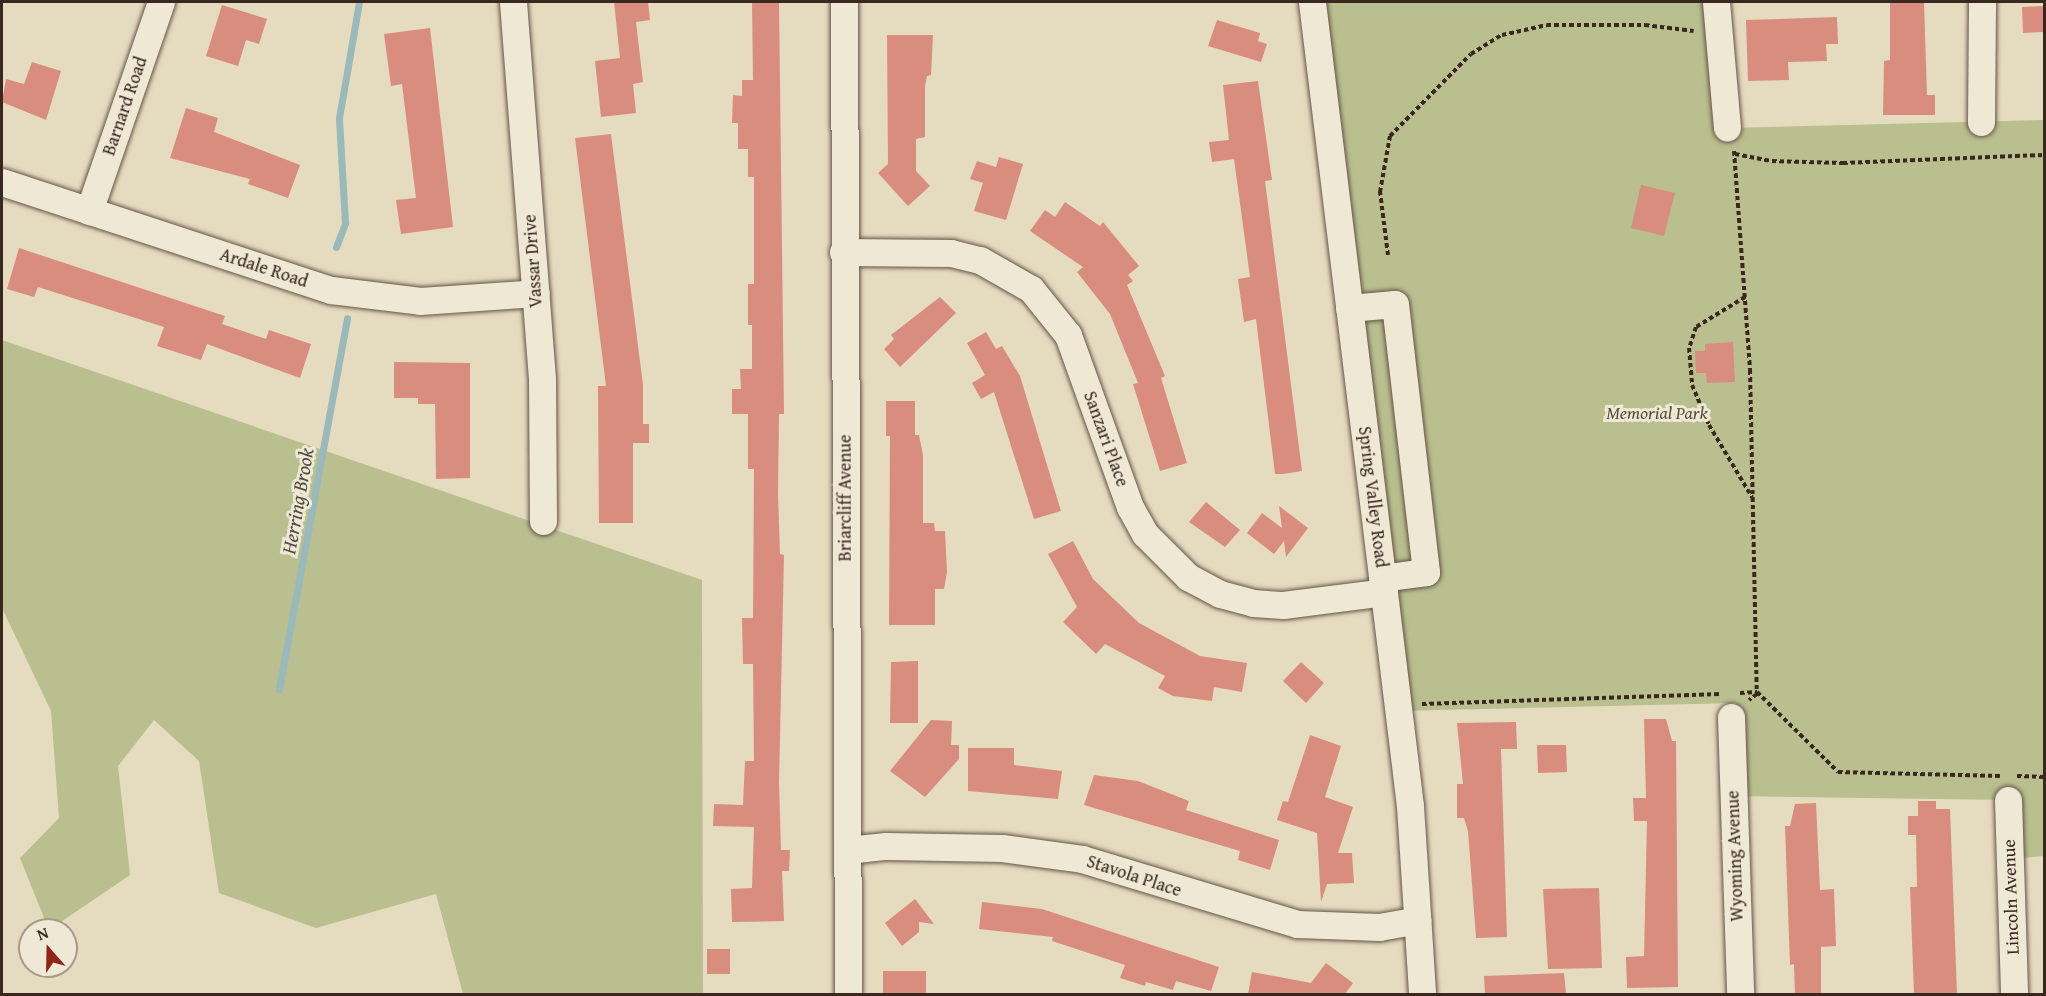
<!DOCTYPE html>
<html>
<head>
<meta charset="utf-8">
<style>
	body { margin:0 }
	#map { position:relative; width:2046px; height:996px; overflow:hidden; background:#e5dbbf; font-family:"Gentium Book Plus",serif }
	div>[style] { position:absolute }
	.green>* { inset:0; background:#b9bf8f }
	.stream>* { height:7px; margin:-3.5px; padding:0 3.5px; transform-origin:3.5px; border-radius:3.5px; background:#99b9bb }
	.building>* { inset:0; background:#d88d7f }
	.path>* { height:4px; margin-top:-2px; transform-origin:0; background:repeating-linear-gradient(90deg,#39281d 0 4.5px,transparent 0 7.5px) }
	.roads { filter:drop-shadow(0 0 2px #645546) drop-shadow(0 0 2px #645546) }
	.minor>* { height:27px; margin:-13.5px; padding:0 13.5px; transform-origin:13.5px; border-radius:13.5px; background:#eee8d5 }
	span { translate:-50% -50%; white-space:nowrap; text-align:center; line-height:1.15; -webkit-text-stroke:6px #eee8d5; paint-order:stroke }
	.street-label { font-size:18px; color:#39281d }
	.park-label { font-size:18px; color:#594e3a; font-style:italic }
	.water-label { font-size:20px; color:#514c44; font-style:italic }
	.frame { position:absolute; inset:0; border:3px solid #39281d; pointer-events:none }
	.north { position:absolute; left:18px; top:918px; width:60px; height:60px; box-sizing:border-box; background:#eee8d5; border:2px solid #a69b8b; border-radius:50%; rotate:340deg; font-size:16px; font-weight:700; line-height:24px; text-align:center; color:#39281d }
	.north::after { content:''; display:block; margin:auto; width:21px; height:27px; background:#8f2418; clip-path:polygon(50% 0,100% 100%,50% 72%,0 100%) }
</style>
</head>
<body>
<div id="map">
	<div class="green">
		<div style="clip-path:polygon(1312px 2px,1716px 2px,1727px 128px,2044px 120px,2044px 856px,2010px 859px,2008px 800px,1734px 796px,1736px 703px,1398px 711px)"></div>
		<div style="clip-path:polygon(2px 340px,702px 580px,703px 994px,463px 994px,436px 894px,316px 928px,219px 893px,199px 761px,154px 720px,118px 766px,130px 875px,49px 930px,20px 858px,59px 818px,51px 711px,2px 608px)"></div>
	</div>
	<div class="stream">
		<div style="left:336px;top:247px;width:26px;rotate:-69deg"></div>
		<div style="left:345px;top:223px;width:105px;rotate:-93.3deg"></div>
		<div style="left:339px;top:118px;width:118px;rotate:-80.2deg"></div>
		<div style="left:279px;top:689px;width:377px;rotate:-79.6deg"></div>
	</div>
	<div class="building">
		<div style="clip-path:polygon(614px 2px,648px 2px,650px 20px,636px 22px,643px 82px,633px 84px,636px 113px,601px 117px,595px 61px,620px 58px)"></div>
		<div style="clip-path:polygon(752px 2px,779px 2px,784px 414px,779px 414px,778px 493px,780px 554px,784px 555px,779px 782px,781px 850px,790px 850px,789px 871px,782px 871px,784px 921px,732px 922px,731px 889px,752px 888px,754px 827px,713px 826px,714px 804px,743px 805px,745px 761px,754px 761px,753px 664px,743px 664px,742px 618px,753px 618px,754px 469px,748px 469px,748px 414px,732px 414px,732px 389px,741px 389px,740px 369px,752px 369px,752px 325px,748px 325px,748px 284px,754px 284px,754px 177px,748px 177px,748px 149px,738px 149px,738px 123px,732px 123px,733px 95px,742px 96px,742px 80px,753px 80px)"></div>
		<div style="clip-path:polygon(1890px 2px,1924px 2px,1927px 95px,1935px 95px,1935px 115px,1883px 115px,1884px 61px,1890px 60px)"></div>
		<div style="clip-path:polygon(222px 5px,267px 19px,259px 44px,246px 40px,238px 66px,206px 56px)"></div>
		<div style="clip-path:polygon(2044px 6px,2044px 32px,2023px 33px,2022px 7px)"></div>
		<div style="clip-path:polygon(1837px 17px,1838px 44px,1826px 44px,1827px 61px,1788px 62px,1789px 80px,1748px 81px,1746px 20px)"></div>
		<div style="clip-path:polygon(1217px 20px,1260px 33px,1258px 41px,1267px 44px,1261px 62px,1208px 46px)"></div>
		<div style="clip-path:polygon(430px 28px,453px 227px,401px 234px,396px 200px,416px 198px,402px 84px,391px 86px,384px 34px)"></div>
		<div style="clip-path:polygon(887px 35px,933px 35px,931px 75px,927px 76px,925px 86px,925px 137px,916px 139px,916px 171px,930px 186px,908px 206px,878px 173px,888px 164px)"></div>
		<div style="clip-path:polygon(32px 62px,61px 71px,46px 120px,2px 102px,6px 79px,24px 84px)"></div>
		<div style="clip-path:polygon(1258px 81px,1272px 180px,1265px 181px,1302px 471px,1283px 474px,1275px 474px,1256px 319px,1244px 322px,1238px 279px,1250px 277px,1234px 159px,1212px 162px,1209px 142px,1229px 140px,1223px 85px)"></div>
		<div style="clip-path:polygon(186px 108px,218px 118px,214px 132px,300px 165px,288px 198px,248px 184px,250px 179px,170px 158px)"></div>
		<div style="clip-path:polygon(611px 134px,643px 385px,643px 424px,649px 424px,649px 443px,633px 443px,633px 523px,599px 523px,598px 386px,606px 386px,575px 138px)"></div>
		<div style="clip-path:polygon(999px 157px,1023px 164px,1006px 220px,974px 211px,983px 183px,970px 179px,977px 161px,996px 167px)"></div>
		<div style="clip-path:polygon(1641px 185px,1675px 193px,1664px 236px,1631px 228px)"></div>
		<div style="clip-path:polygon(1065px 202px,1100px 226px,1103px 222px,1139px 266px,1128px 275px,1133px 281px,1127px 285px,1165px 376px,1161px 378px,1187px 463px,1160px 471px,1133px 384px,1138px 383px,1110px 314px,1077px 272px,1083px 267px,1030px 231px,1045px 210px,1055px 217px)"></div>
		<div style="clip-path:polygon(19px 248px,225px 316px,222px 324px,266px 339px,269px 330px,311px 344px,300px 378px,207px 344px,201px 360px,157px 346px,164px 327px,38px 287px,34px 297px,7px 289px)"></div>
		<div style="clip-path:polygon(940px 297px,956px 313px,900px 367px,884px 349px,894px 339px,891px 335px)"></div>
		<div style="clip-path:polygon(986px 332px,996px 349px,1002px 346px,1020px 376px,1061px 511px,1034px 519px,994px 392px,981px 399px,972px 383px,985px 375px,967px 343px)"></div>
		<div style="clip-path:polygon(1733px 342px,1735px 382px,1707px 383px,1706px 373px,1696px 373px,1695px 351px,1705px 351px,1705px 344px)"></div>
		<div style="clip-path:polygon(394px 362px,470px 363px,470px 478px,436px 479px,435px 404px,418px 404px,418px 398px,394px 398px)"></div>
		<div style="clip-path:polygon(886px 401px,915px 401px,915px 435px,919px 435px,923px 455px,923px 523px,934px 523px,935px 531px,945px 531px,947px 572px,944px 589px,935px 589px,935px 625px,889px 625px,890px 436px,886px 436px)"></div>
		<div style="clip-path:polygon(1206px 502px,1240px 530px,1225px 547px,1189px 522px)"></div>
		<div style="clip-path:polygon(1279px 506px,1308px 528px,1286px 557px,1284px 541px,1274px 554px,1247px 533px,1262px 513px,1282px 528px)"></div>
		<div style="clip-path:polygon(1073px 541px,1093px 579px,1139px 623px,1200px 656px,1247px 663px,1242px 692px,1214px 687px,1212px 701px,1173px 696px,1158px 688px,1165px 676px,1105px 644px,1096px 654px,1063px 622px,1077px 607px,1048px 554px)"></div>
		<div style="clip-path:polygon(918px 661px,918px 723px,890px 723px,891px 662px)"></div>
		<div style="clip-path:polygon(1301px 662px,1324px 683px,1306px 703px,1283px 681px)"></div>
		<div style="clip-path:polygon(1644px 719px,1666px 719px,1672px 741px,1676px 741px,1678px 987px,1627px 988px,1626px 957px,1644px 956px,1647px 821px,1634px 821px,1633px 798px,1646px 798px)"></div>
		<div style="clip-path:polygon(931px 720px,952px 721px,951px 745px,959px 745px,959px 759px,925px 797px,890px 771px)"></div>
		<div style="clip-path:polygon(1516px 722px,1517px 749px,1501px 749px,1507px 937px,1476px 938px,1468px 831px,1464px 818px,1457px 818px,1457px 784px,1463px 784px,1457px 723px)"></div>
		<div style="clip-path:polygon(1310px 735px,1341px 746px,1325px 797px,1353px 807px,1338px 853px,1352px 853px,1354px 883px,1327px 884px,1321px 902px,1317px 833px,1277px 820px,1283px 801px,1288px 802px)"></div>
		<div style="clip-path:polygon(1537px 745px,1566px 745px,1567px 772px,1538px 773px)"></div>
		<div style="clip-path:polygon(968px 748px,1014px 748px,1014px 765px,1062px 771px,1058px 799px,968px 791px)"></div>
		<div style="clip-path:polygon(1094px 775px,1138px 781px,1189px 801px,1186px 810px,1279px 840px,1270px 870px,1238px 860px,1240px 851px,1084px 805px)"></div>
		<div style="clip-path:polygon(1918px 801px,1936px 801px,1936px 809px,1950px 809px,1957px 994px,1914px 994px,1910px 887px,1917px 887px,1916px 835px,1908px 835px,1908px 816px,1918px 816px)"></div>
		<div style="clip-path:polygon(1816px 803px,1820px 890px,1834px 889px,1836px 946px,1821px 947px,1821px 994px,1795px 994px,1794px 964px,1790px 965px,1785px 826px,1790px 826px,1795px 804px)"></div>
		<div style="clip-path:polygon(1599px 888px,1602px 968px,1548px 969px,1543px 889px)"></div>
		<div style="clip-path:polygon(915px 899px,934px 924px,919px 922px,919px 932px,902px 946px,885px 923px)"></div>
		<div style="clip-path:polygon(982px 902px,1042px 909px,1219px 967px,1211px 991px,1176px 981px,1173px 990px,1146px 982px,1145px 986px,1120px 978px,1125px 965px,1052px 941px,1053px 937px,979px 929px)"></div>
		<div style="clip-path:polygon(707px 949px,730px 949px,730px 974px,707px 974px)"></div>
		<div style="clip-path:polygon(1326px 963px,1353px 983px,1345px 994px,1248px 994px,1252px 972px,1311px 983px)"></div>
		<div style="clip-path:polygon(883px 971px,926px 971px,926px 994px,883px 994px)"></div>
		<div style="clip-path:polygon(1564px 973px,1566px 994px,1485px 994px,1484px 976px)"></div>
	</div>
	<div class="path">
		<div style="left:1734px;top:151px;width:220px;rotate:85.8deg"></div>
		<div style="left:1750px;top:370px;width:324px;rotate:88.8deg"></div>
		<div style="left:1757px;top:694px;width:10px;rotate:143deg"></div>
		<div style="left:1735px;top:154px;width:38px;rotate:11deg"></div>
		<div style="left:1772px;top:161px;width:71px;rotate:1.6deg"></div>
		<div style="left:1843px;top:163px;width:201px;rotate:-2.3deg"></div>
		<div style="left:1388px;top:255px;width:64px;rotate:-97.2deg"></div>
		<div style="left:1380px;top:192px;width:57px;rotate:-79.9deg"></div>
		<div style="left:1390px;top:136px;width:115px;rotate:-45.4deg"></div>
		<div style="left:1471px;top:54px;width:36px;rotate:-32deg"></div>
		<div style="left:1502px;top:35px;width:46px;rotate:-12.5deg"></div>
		<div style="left:1547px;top:25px;width:98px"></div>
		<div style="left:1645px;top:25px;width:49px;rotate:7deg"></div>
		<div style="left:1745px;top:297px;width:57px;rotate:148.5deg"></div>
		<div style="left:1696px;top:327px;width:22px;rotate:108deg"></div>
		<div style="left:1689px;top:348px;width:37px;rotate:85deg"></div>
		<div style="left:1692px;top:385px;width:43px;rotate:67deg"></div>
		<div style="left:1709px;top:425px;width:84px;rotate:59.2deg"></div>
		<div style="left:1740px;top:693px;width:17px;rotate:-3deg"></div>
		<div style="left:1757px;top:692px;width:114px;rotate:44.6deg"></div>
		<div style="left:1838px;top:772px;width:162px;rotate:1.4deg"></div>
		<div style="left:1422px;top:704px;width:299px;rotate:-1.9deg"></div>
		<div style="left:2017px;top:776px;width:27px;rotate:2deg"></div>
	</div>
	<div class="roads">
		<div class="minor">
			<div style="left:513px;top:2px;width:378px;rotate:85.6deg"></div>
			<div style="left:542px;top:379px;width:142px;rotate:89.6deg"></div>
			<div style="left:844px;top:2px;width:992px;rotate:89.77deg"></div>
			<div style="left:1312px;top:2px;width:810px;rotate:83.05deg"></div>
			<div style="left:1410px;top:806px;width:188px;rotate:86.3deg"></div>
			<div style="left:1716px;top:2px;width:126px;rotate:85deg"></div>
			<div style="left:1981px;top:122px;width:120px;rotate:-89.5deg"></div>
			<div style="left:2px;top:182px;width:346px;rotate:18.2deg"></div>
			<div style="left:331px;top:290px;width:90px;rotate:7deg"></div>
			<div style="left:420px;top:301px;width:116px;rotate:-3.9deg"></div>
			<div style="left:89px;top:211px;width:221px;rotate:-71deg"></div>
			<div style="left:843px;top:252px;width:108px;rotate:0.5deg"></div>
			<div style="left:951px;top:253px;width:30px;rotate:14deg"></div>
			<div style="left:980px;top:260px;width:59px;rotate:29.6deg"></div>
			<div style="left:1031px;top:289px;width:59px;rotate:51.2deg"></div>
			<div style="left:1068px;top:335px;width:183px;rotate:70.2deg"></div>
			<div style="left:1130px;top:507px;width:31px;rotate:61deg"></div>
			<div style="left:1145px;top:534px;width:61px;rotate:45deg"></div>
			<div style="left:1188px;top:577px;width:36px;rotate:28deg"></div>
			<div style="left:1220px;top:594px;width:34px;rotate:15deg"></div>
			<div style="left:1253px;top:603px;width:30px;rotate:4deg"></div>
			<div style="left:1283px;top:605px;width:102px;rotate:-7.3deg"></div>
			<div style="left:1349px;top:308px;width:46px;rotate:-5deg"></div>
			<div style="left:1395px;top:304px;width:270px;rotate:83.4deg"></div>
			<div style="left:1426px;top:572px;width:44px;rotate:172.2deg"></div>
			<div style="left:1731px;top:717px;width:277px;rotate:88.1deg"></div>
			<div style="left:2008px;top:800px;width:194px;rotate:88.2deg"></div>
			<div style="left:847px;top:850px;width:39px;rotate:-6deg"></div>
			<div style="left:886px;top:846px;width:116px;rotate:1deg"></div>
			<div style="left:1002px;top:848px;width:81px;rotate:7.8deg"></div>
			<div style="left:1082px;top:859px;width:225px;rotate:16.8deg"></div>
			<div style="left:1297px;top:924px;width:82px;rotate:2.1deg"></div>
			<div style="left:1379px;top:927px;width:39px;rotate:-10deg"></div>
		</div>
	</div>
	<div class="street-label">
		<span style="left:125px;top:106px;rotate:-71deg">Barnard Road</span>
		<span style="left:533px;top:261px;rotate:-94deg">Vassar Drive</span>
		<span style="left:264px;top:268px;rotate:18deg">Ardale Road</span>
		<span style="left:1106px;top:439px;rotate:70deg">Sanzari Place</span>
		<span style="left:1373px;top:497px;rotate:83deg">Spring Valley Road</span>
		<span style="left:845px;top:498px;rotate:-90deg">Briarcliff Avenue</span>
		<span style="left:1735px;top:856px;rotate:-92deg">Wyoming Avenue</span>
		<span style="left:1134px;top:876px;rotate:18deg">Stavola Place</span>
		<span style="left:2011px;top:897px;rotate:-92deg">Lincoln Avenue</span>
	</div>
	<div class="park-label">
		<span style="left:1657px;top:413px">Memorial Park</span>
	</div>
	<div class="water-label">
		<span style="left:297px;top:501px;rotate:-80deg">Herring Brook</span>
	</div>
	<div class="frame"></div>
	<div class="north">N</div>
</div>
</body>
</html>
